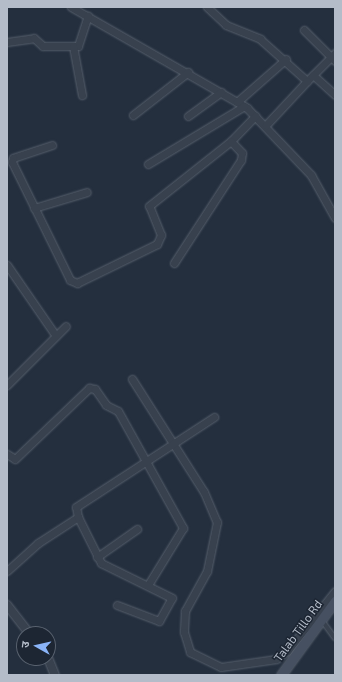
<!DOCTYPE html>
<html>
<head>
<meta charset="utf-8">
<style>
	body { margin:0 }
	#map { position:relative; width:342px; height:682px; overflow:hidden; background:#242f3e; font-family:"Exo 2","Noto Sans Devanagari",sans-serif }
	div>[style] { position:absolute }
	.roads { filter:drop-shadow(0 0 1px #565f6c) drop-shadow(0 0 1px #565f6c) }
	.service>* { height:3.5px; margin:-1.75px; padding:0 1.75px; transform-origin:1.75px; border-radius:1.75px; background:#38414e }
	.minor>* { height:7px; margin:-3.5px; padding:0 3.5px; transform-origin:3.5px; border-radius:3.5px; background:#38414e }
	.tertiary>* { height:8px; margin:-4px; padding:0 4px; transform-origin:4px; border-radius:4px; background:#38414e }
	.secondary>* { height:9px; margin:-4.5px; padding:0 4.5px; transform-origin:4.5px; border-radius:4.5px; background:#465061 }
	span { translate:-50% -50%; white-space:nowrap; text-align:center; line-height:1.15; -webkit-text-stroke:3px #1d2633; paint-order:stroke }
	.street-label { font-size:12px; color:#b4bcc9 }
	.frame { position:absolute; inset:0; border:8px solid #b4bcc9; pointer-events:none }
	.north { position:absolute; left:16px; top:626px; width:40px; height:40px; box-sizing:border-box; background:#1d2633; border:1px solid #59626f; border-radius:50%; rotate:278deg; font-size:11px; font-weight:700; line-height:16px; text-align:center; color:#b4bcc9 }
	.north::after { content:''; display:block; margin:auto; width:14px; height:18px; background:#8ab4f8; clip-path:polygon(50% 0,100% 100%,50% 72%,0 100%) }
</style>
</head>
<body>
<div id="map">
	<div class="roads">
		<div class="service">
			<div style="left:322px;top:620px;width:22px;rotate:54deg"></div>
		</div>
		<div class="minor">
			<div style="left:71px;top:7px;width:203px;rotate:29.8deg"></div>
			<div style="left:247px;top:108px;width:93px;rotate:46.3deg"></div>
			<div style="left:311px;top:175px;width:49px;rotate:60.8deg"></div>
			<div style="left:207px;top:7px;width:26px;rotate:43deg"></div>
			<div style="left:226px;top:25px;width:37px;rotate:22deg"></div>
			<div style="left:260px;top:39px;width:63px;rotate:41.8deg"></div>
			<div style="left:307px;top:81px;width:40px;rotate:-45deg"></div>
			<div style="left:304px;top:30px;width:44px;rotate:45deg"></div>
			<div style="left:7px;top:42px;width:27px;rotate:-8deg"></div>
			<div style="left:34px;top:38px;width:12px;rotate:42deg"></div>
			<div style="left:43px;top:46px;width:35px"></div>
			<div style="left:78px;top:46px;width:32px;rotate:-72deg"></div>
			<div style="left:73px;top:46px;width:50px;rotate:79.6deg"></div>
			<div style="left:313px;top:75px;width:30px;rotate:42deg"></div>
			<div style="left:237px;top:102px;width:65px;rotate:-41.3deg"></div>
			<div style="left:133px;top:115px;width:70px;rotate:-38deg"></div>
			<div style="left:188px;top:116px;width:41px;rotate:-36deg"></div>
			<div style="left:266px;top:125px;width:60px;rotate:-47deg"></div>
			<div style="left:52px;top:145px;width:41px;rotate:161.6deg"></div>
			<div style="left:13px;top:158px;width:4px;rotate:104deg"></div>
			<div style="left:12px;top:162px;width:131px;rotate:63.8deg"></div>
			<div style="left:70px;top:280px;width:8px;rotate:23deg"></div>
			<div style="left:77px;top:283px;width:89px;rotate:-26deg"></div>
			<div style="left:157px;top:244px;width:10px;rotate:-66deg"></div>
			<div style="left:161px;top:235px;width:31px;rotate:-112deg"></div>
			<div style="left:149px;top:206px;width:105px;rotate:-38.4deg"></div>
			<div style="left:231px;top:141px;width:35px;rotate:-46deg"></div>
			<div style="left:148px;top:164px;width:112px;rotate:-31.1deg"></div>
			<div style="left:34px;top:208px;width:55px;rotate:-16.8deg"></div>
			<div style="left:174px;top:263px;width:123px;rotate:-57deg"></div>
			<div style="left:241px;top:160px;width:7px;rotate:-82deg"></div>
			<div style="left:242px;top:153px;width:16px;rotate:-133deg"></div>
			<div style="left:7px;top:265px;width:86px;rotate:55.4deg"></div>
			<div style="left:132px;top:379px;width:134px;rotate:57.5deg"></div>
			<div style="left:204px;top:492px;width:33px;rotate:67deg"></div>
			<div style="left:217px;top:522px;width:50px;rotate:101.5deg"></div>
			<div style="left:207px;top:571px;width:46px;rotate:118.8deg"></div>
			<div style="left:185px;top:611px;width:21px;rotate:93deg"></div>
			<div style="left:184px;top:632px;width:21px;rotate:73deg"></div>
			<div style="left:190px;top:652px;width:34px;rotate:26deg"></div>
			<div style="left:221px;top:667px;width:56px;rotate:-8.3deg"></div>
			<div style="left:276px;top:659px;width:14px;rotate:-36deg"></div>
			<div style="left:287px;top:651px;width:77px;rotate:-51.3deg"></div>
			<div style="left:7px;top:385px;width:83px;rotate:-45deg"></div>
			<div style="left:7px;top:454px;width:9px;rotate:32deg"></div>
			<div style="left:15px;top:459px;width:103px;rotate:-43.8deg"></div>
			<div style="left:89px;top:388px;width:6px;rotate:9deg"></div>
			<div style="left:95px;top:389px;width:19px;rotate:55deg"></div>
			<div style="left:106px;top:405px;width:13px;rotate:27deg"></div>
			<div style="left:118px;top:411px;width:134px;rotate:60.9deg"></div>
			<div style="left:183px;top:528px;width:67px;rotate:121.6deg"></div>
			<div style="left:97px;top:557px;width:49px;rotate:-35deg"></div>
			<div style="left:7px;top:571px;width:42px;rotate:-42.1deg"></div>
			<div style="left:38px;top:543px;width:48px;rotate:-33deg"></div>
			<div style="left:117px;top:605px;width:45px;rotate:20.9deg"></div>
			<div style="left:159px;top:621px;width:26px;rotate:-61deg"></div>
			<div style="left:172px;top:598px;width:79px;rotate:-153.8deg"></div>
			<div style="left:101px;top:563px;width:51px;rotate:-116.6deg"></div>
			<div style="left:78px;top:517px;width:10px;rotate:-101deg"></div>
			<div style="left:76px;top:507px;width:165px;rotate:-33.1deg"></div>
		</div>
		<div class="tertiary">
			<div style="left:7px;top:605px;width:37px;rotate:52deg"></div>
			<div style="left:48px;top:658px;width:18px;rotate:68deg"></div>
		</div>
		<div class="secondary">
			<div style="left:281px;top:675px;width:92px;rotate:-53.9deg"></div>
		</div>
	</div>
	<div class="street-label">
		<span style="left:298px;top:631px;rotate:-54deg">Talab Tillo Rd</span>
	</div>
	<div class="frame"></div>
	<div class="north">उ</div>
</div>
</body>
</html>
